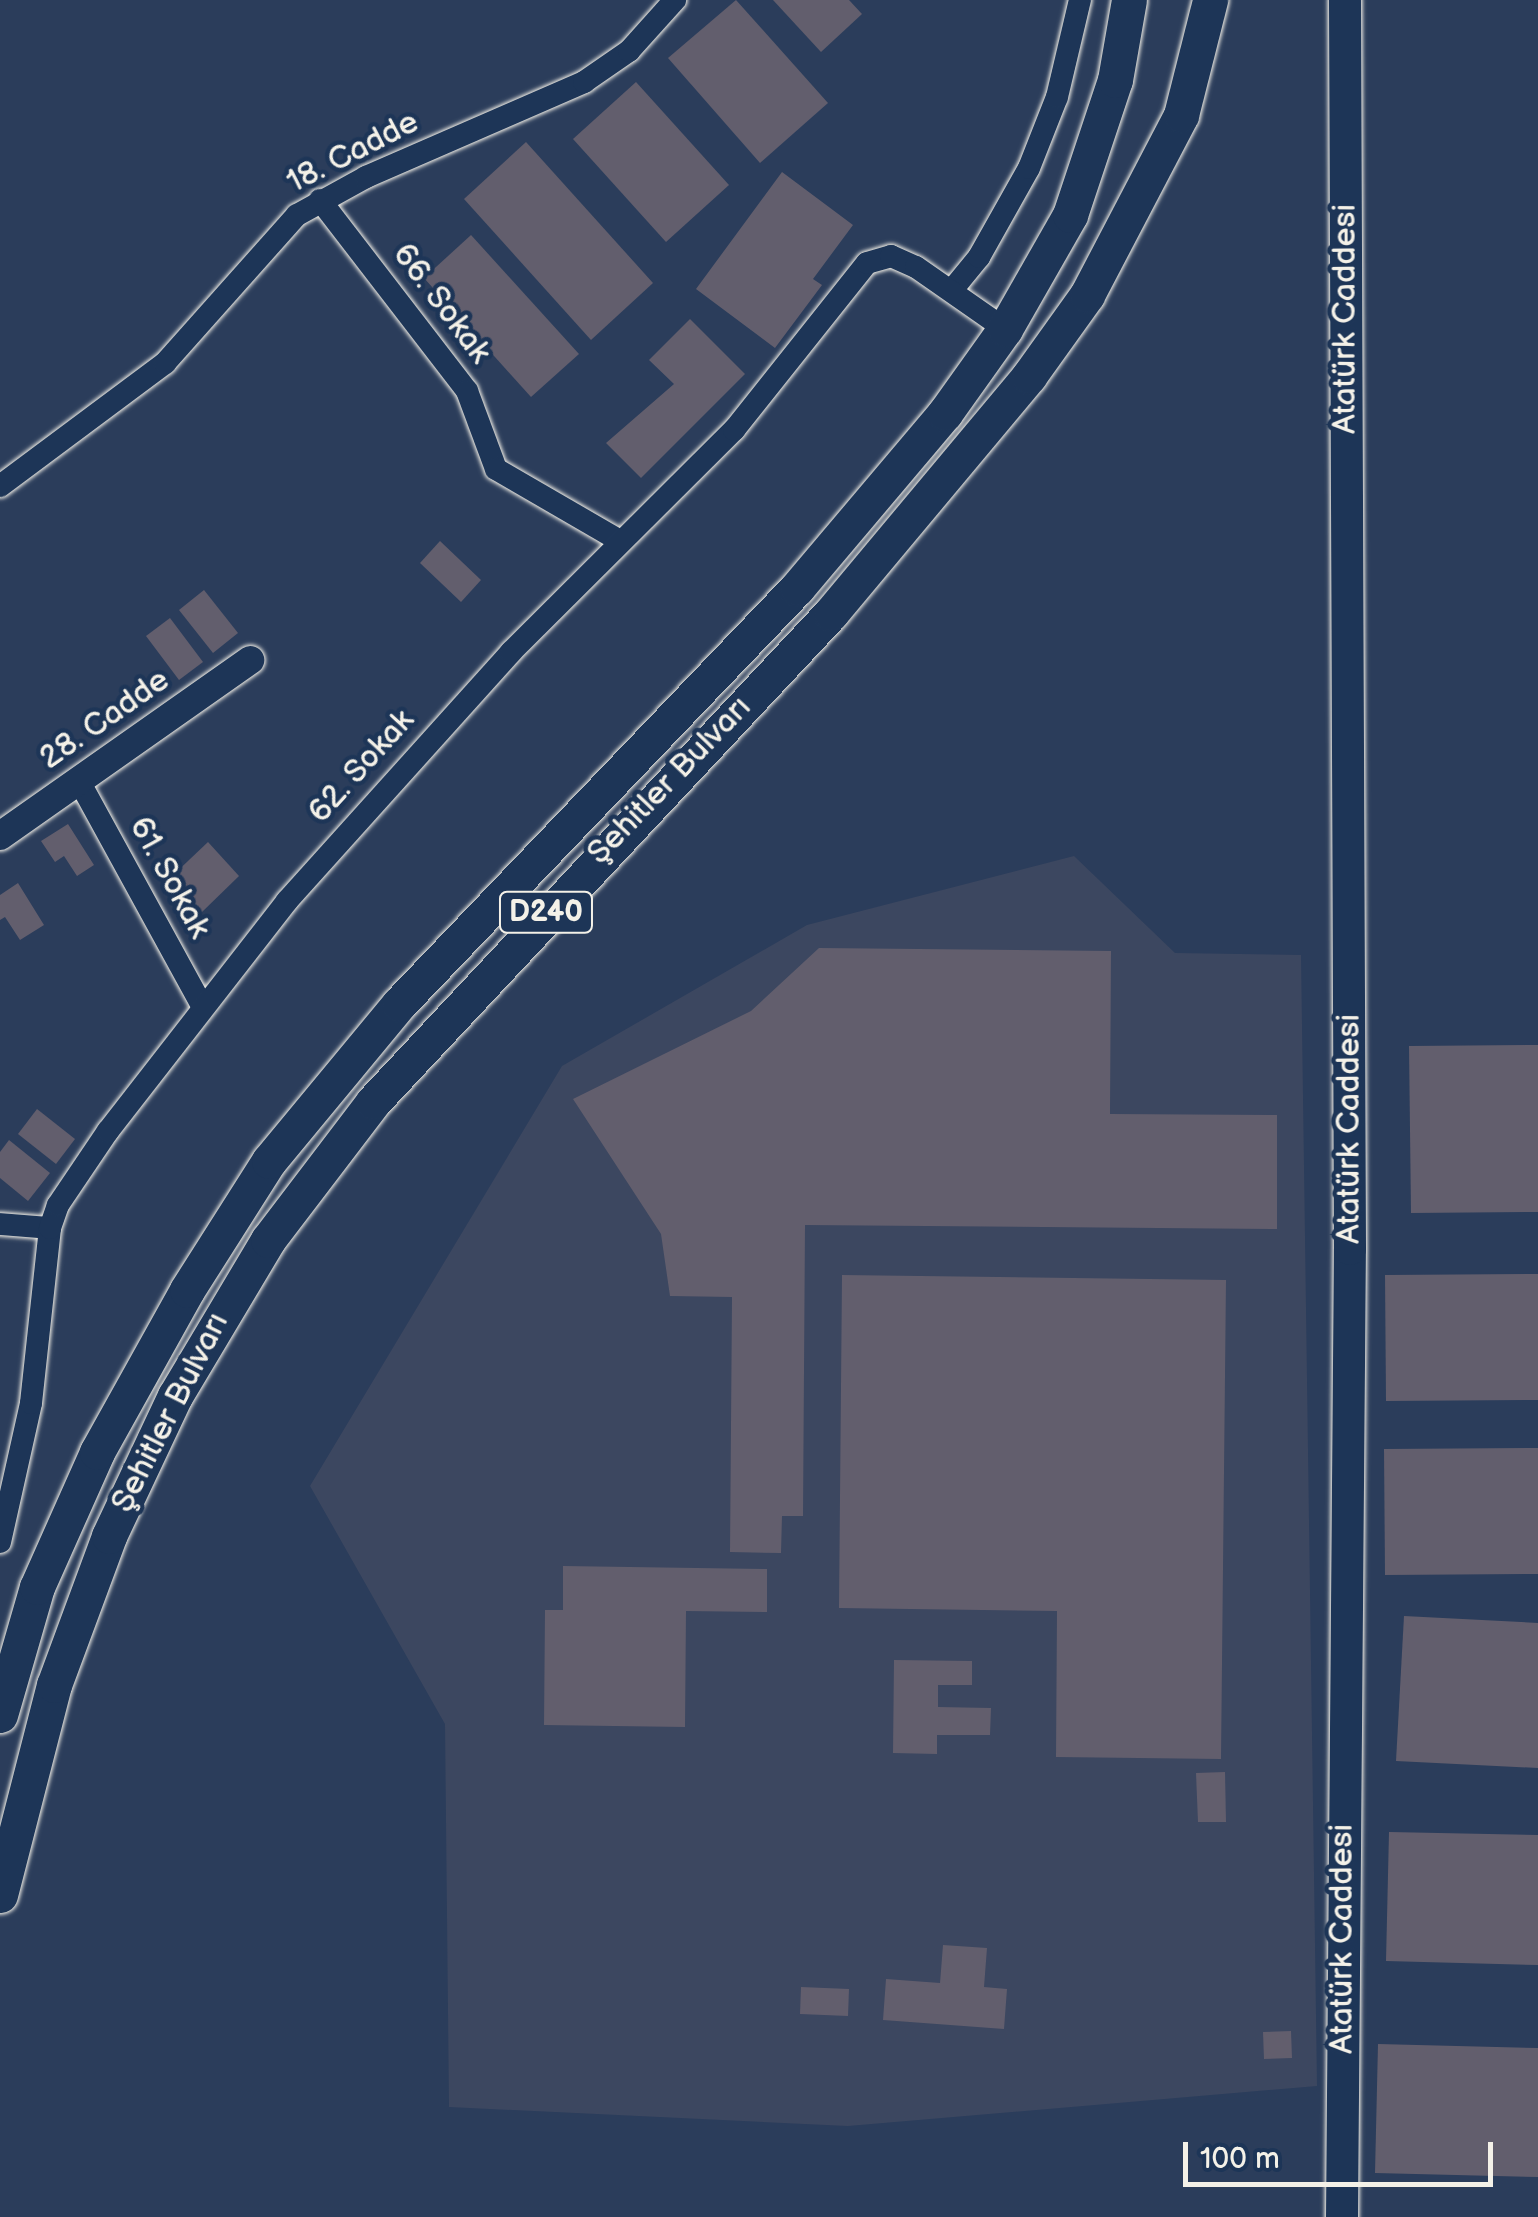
<!DOCTYPE html>
<html>
<head>
<meta charset="utf-8">
<style>
	body { margin:0 }
	#map { position:relative; width:1538px; height:2217px; overflow:hidden; background:#2b3d5b; font-family:"Balsamiq Sans",sans-serif }
	div>[style] { position:absolute }
	.built>* { inset:0; background:#3c4760 }
	.building>* { inset:0; background:#625e6d }
	.roads { filter:drop-shadow(0 0 2px #f4f1e8) drop-shadow(0 0 2px #f4f1e8) }
	.minor>* { height:22px; margin:-11px; padding:0 11px; transform-origin:11px; border-radius:11px; background:#1d3557 }
	.tertiary>* { height:28px; margin:-14px; padding:0 14px; transform-origin:14px; border-radius:14px; background:#1d3557 }
	.secondary>* { height:32px; margin:-16px; padding:0 16px; transform-origin:16px; border-radius:16px; background:#1d3557 }
	.primary>* { height:35px; margin:-17.5px; padding:0 17.5px; transform-origin:17.5px; border-radius:17.5px; background:#1d3557 }
	span { translate:-50% -50%; white-space:nowrap; text-align:center; line-height:1.15; -webkit-text-stroke:9px #1d3557; paint-order:stroke }
	.shield-label span { padding:2px 8px; background:#1d3557; border:2px solid; border-radius:8px; -webkit-text-stroke-width:0 }
	.shield-label { font-size:30px; color:#f4f1e8; font-weight:700 }
	.street-label { font-size:32px; color:#f4f1e8 }
	.scale { position:absolute; left:1183px; top:2142px; width:310px; height:45px; box-sizing:border-box; border:5px solid #f4f1e8; border-top:0; padding-left:12px; font-size:30px; line-height:35px; white-space:nowrap; color:#f4f1e8; -webkit-text-stroke:8px #1d3557; paint-order:stroke }
</style>
</head>
<body>
<div id="map">
	<div class="built">
		<div style="clip-path:polygon(1074px 856px,1175px 953px,1301px 955px,1317px 2086px,848px 2126px,449px 2107px,445px 1724px,310px 1486px,562px 1066px,807px 925px)"></div>
	</div>
	<div class="building">
		<div style="clip-path:polygon(736px 0,828px 103px,760px 163px,668px 58px)"></div>
		<div style="clip-path:polygon(773px 0,849px 0,862px 14px,821px 52px)"></div>
		<div style="clip-path:polygon(636px 82px,729px 185px,666px 242px,573px 139px)"></div>
		<div style="clip-path:polygon(526px 142px,653px 283px,591px 340px,464px 199px)"></div>
		<div style="clip-path:polygon(782px 172px,853px 225px,813px 279px,822px 285px,775px 348px,696px 289px)"></div>
		<div style="clip-path:polygon(471px 235px,579px 354px,531px 397px,424px 278px)"></div>
		<div style="clip-path:polygon(690px 319px,745px 374px,641px 478px,606px 443px,674px 384px,649px 360px)"></div>
		<div style="clip-path:polygon(440px 541px,481px 580px,461px 602px,420px 563px)"></div>
		<div style="clip-path:polygon(204px 590px,238px 633px,213px 653px,179px 610px)"></div>
		<div style="clip-path:polygon(170px 618px,203px 662px,179px 680px,146px 636px)"></div>
		<div style="clip-path:polygon(68px 824px,94px 865px,77px 876px,64px 856px,55px 862px,41px 841px)"></div>
		<div style="clip-path:polygon(208px 842px,239px 876px,201px 913px,169px 879px)"></div>
		<div style="clip-path:polygon(18px 883px,44px 925px,20px 940px,5px 917px,0 920px,0 895px)"></div>
		<div style="clip-path:polygon(819px 948px,1111px 951px,1110px 1114px,1277px 1115px,1277px 1229px,805px 1225px,803px 1516px,782px 1516px,781px 1553px,730px 1552px,732px 1297px,670px 1296px,661px 1234px,573px 1099px,751px 1011px)"></div>
		<div style="clip-path:polygon(1538px 1045px,1538px 1212px,1411px 1213px,1409px 1046px)"></div>
		<div style="clip-path:polygon(37px 1109px,75px 1139px,56px 1164px,18px 1134px)"></div>
		<div style="clip-path:polygon(9px 1140px,50px 1173px,28px 1201px,0 1178px,0 1152px)"></div>
		<div style="clip-path:polygon(1538px 1274px,1538px 1400px,1386px 1401px,1385px 1275px)"></div>
		<div style="clip-path:polygon(842px 1275px,1226px 1280px,1221px 1759px,1056px 1757px,1057px 1611px,839px 1608px)"></div>
		<div style="clip-path:polygon(1538px 1448px,1538px 1574px,1385px 1575px,1384px 1449px)"></div>
		<div style="clip-path:polygon(563px 1566px,767px 1569px,767px 1612px,686px 1611px,685px 1727px,544px 1725px,545px 1610px,563px 1610px)"></div>
		<div style="clip-path:polygon(1404px 1616px,1538px 1623px,1538px 1768px,1396px 1761px)"></div>
		<div style="clip-path:polygon(894px 1660px,972px 1661px,972px 1685px,938px 1685px,938px 1707px,991px 1708px,990px 1735px,937px 1735px,937px 1754px,893px 1753px)"></div>
		<div style="clip-path:polygon(1225px 1772px,1226px 1822px,1198px 1822px,1196px 1773px)"></div>
		<div style="clip-path:polygon(1389px 1832px,1538px 1835px,1538px 1965px,1386px 1961px)"></div>
		<div style="clip-path:polygon(943px 1945px,987px 1948px,984px 1987px,1007px 1989px,1004px 2029px,883px 2020px,886px 1979px,940px 1983px)"></div>
		<div style="clip-path:polygon(801px 1987px,849px 1989px,848px 2016px,800px 2014px)"></div>
		<div style="clip-path:polygon(1291px 2031px,1292px 2058px,1264px 2059px,1263px 2032px)"></div>
		<div style="clip-path:polygon(1378px 2044px,1538px 2048px,1538px 2177px,1375px 2173px)"></div>
	</div>
	<div class="roads">
		<div class="minor">
			<div style="left:320px;top:200px;width:241px;rotate:52.4deg"></div>
			<div style="left:467px;top:391px;width:83px;rotate:69.6deg"></div>
			<div style="left:496px;top:469px;width:143px;rotate:30.1deg"></div>
			<div style="left:952px;top:290px;width:43px;rotate:-50.7deg"></div>
			<div style="left:979px;top:257px;width:102px;rotate:-60.7deg"></div>
			<div style="left:1029px;top:168px;width:76px;rotate:-68.5deg"></div>
			<div style="left:1057px;top:97px;width:100px;rotate:-76.7deg"></div>
			<div style="left:0;top:486px;width:206px;rotate:-36.7deg"></div>
			<div style="left:165px;top:363px;width:198px;rotate:-48.3deg"></div>
			<div style="left:297px;top:215px;width:79px;rotate:-28.8deg"></div>
			<div style="left:366px;top:177px;width:238px;rotate:-23.5deg"></div>
			<div style="left:584px;top:82px;width:55px;rotate:-34.6deg"></div>
			<div style="left:629px;top:51px;width:69px;rotate:-48deg"></div>
			<div style="left:79px;top:781px;width:256px;rotate:61.3deg"></div>
			<div style="left:0;top:1224px;width:50px;rotate:4.6deg"></div>
			<div style="left:0;top:1542px;width:142px;rotate:-77.4deg"></div>
			<div style="left:31px;top:1403px;width:176px;rotate:-83.8deg"></div>
			<div style="left:50px;top:1228px;width:24px;rotate:-71deg"></div>
			<div style="left:58px;top:1205px;width:89px;rotate:-56deg"></div>
			<div style="left:108px;top:1131px;width:291px;rotate:-52.1deg"></div>
			<div style="left:287px;top:901px;width:335px;rotate:-48deg"></div>
			<div style="left:511px;top:652px;width:315px;rotate:-44.9deg"></div>
			<div style="left:734px;top:430px;width:213px;rotate:-51.5deg"></div>
			<div style="left:867px;top:263px;width:25px;rotate:-16deg"></div>
			<div style="left:891px;top:256px;width:27px;rotate:24deg"></div>
			<div style="left:916px;top:267px;width:108px;rotate:34.9deg"></div>
		</div>
		<div class="tertiary">
			<div style="left:0;top:836px;width:306px;rotate:-35.1deg"></div>
		</div>
		<div class="secondary">
			<div style="left:1342px;top:2217px;width:968px;rotate:-89.53deg"></div>
			<div style="left:1350px;top:1249px;width:1249px;rotate:-90.23deg"></div>
		</div>
		<div class="primary">
			<div style="left:0;top:1715px;width:133px;rotate:-73.9deg"></div>
			<div style="left:37px;top:1587px;width:148px;rotate:-66deg"></div>
			<div style="left:97px;top:1452px;width:185px;rotate:-60.9deg"></div>
			<div style="left:187px;top:1290px;width:153px;rotate:-57.6deg"></div>
			<div style="left:269px;top:1161px;width:204px;rotate:-50.4deg"></div>
			<div style="left:399px;top:1004px;width:576px;rotate:-46.27deg"></div>
			<div style="left:797px;top:588px;width:229px;rotate:-49.8deg"></div>
			<div style="left:945px;top:413px;width:103px;rotate:-54.5deg"></div>
			<div style="left:1005px;top:329px;width:131px;rotate:-60.3deg"></div>
			<div style="left:1070px;top:215px;width:142px;rotate:-71.6deg"></div>
			<div style="left:1115px;top:80px;width:81px;rotate:-80.1deg"></div>
			<div style="left:0;top:1895px;width:217px;rotate:-75.6deg"></div>
			<div style="left:54px;top:1685px;width:159px;rotate:-69.7deg"></div>
			<div style="left:109px;top:1536px;width:155px;rotate:-64.8deg"></div>
			<div style="left:175px;top:1396px;width:182px;rotate:-59.2deg"></div>
			<div style="left:268px;top:1240px;width:173px;rotate:-52.7deg"></div>
			<div style="left:373px;top:1102px;width:670px;rotate:-46.87deg"></div>
			<div style="left:831px;top:613px;width:309px;rotate:-50.1deg"></div>
			<div style="left:1029px;top:376px;width:100px;rotate:-54.4deg"></div>
			<div style="left:1087px;top:295px;width:203px;rotate:-62.4deg"></div>
			<div style="left:1181px;top:115px;width:119px;rotate:-75.8deg"></div>
		</div>
	</div>
	<div class="shield-label">
		<span style="left:546px;top:912px">D240</span>
	</div>
	<div class="street-label">
		<span style="left:353px;top:153px;rotate:-27deg">18. Cadde</span>
		<span style="left:441px;top:304px;rotate:53deg">66. Sokak</span>
		<span style="left:1346px;top:319px;rotate:-90deg">Atatürk Caddesi</span>
		<span style="left:105px;top:720px;rotate:-35deg">28. Cadde</span>
		<span style="left:362px;top:767px;rotate:-48deg">62. Sokak</span>
		<span style="left:670px;top:781px;rotate:-46deg">Şehitler Bulvarı</span>
		<span style="left:169px;top:878px;rotate:61deg">61. Sokak</span>
		<span style="left:1350px;top:1129px;rotate:-90deg">Atatürk Caddesi</span>
		<span style="left:171px;top:1413px;rotate:-63deg">Şehitler Bulvarı</span>
		<span style="left:1343px;top:1939px;rotate:-90deg">Atatürk Caddesi</span>
	</div>
	<div class="scale">100 m</div>
</div>
</body>
</html>
